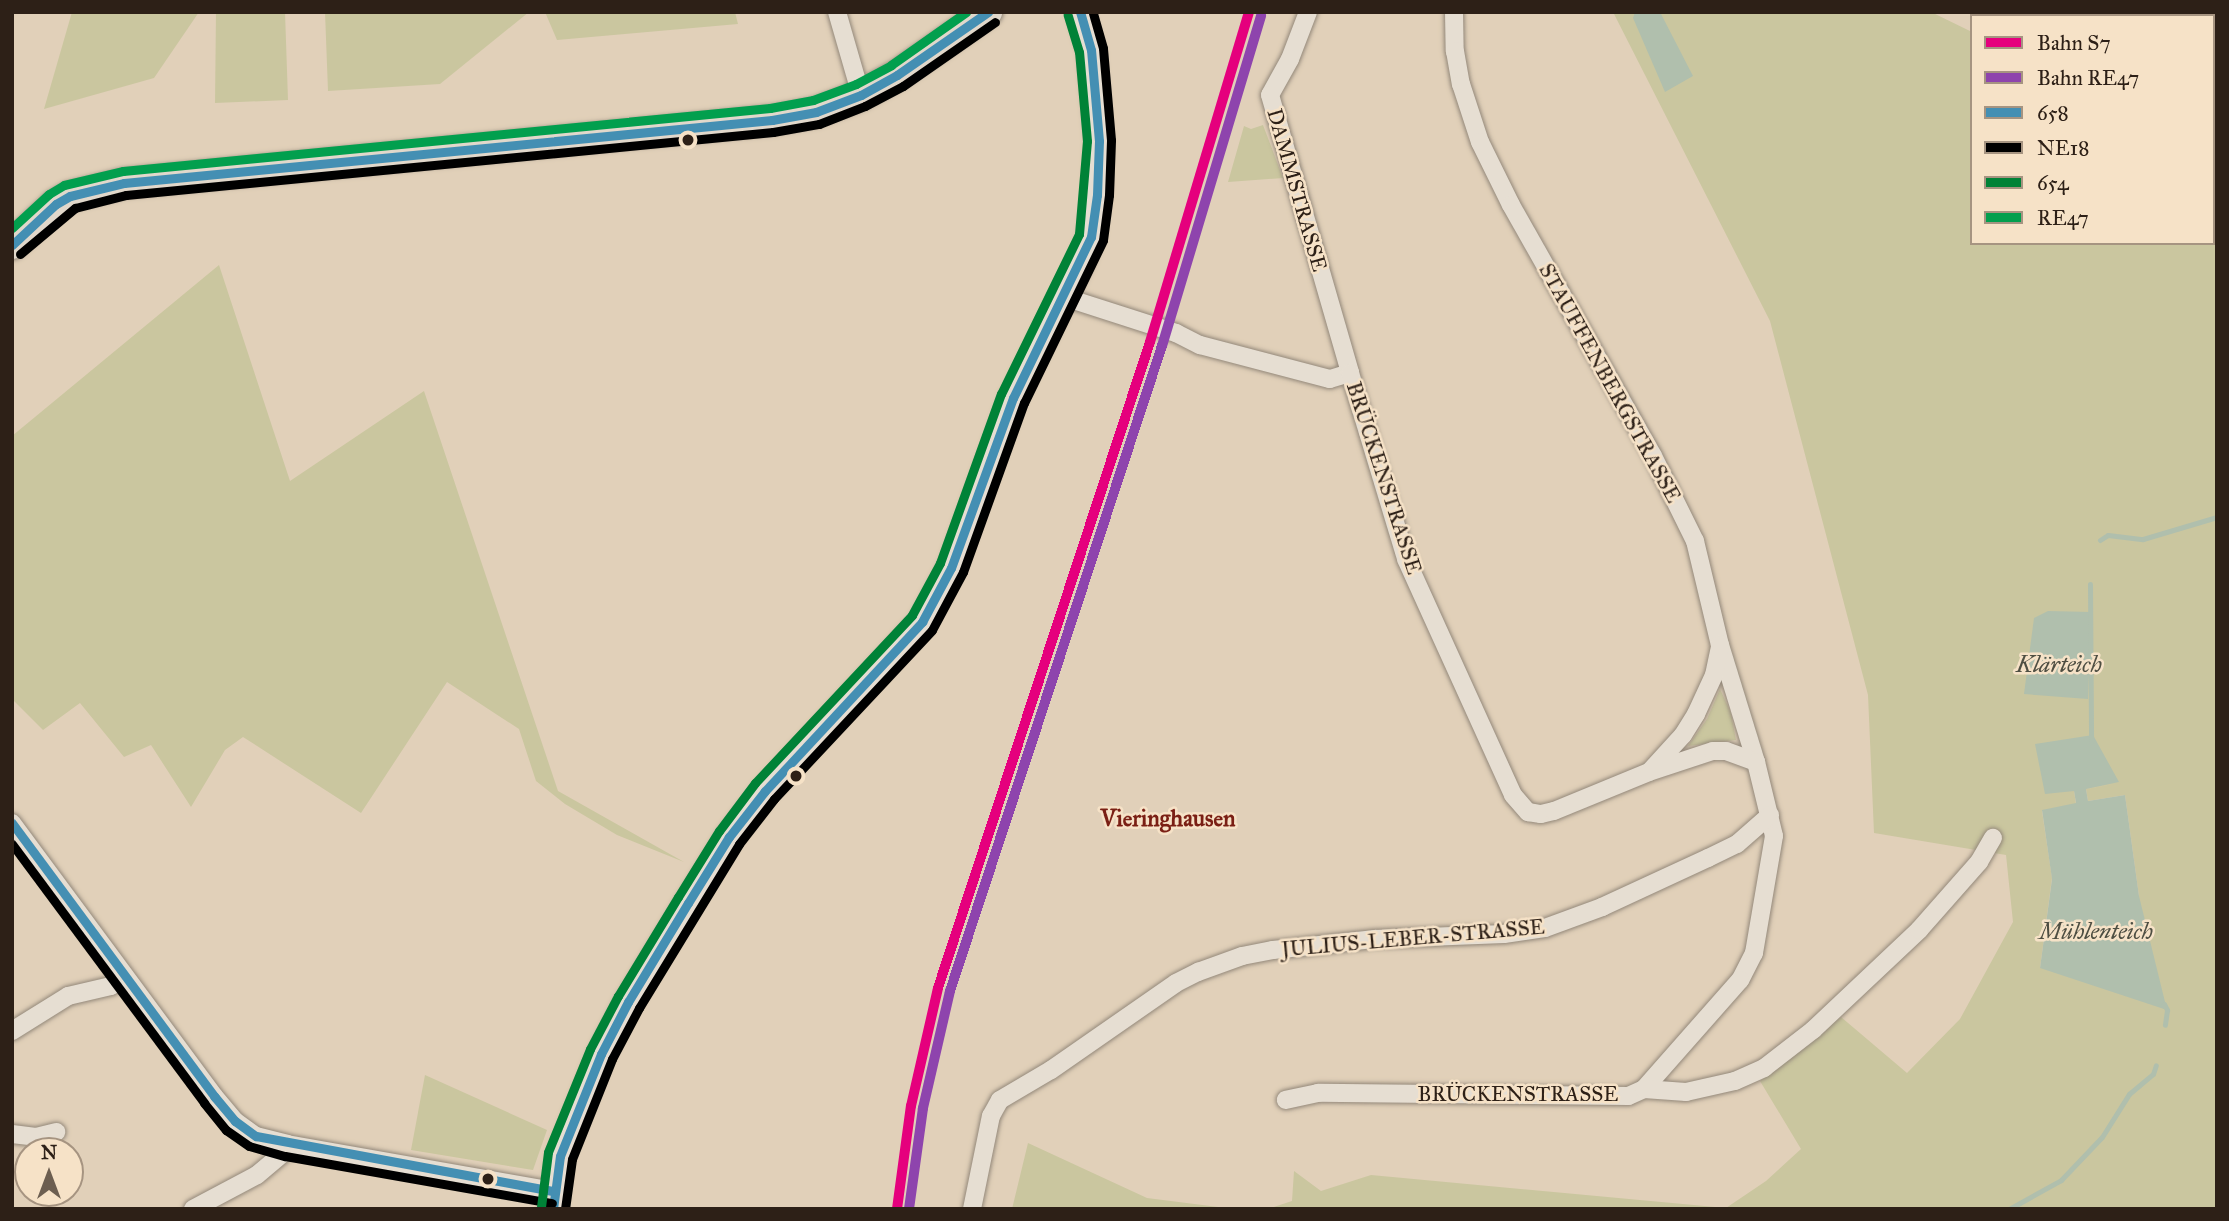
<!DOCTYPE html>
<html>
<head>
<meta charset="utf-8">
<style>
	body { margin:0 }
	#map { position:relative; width:2229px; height:1221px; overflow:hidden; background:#e1d0b9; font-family:"IM FELL Great Primer",serif }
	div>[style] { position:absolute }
	.green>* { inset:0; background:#cac69f }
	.water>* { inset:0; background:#b0bfad }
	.stream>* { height:5px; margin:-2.5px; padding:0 2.5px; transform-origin:2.5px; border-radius:2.5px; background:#b0bfad }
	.roads { filter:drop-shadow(0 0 2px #93887a) drop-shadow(0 0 2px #93887a) }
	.street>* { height:18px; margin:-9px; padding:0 9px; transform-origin:9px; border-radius:9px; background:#e6ded2 }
	.secondary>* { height:24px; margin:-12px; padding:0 12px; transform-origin:12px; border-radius:12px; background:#e6ded2 }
	.primary>* { height:28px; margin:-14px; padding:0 14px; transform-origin:14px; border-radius:14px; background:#e1d8cb }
	.bus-1>* { height:9px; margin:-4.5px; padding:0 4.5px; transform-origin:4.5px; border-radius:4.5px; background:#448fb3 }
	.bus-2>* { height:9px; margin:-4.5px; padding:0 4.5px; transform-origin:4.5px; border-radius:4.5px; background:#000 }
	.bus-3>* { height:9px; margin:-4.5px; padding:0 4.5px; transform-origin:4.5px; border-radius:4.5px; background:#008237 }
	.bus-4>* { height:9px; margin:-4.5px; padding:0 4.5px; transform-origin:4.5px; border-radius:4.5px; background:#029f4e }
	.rail-1>* { height:10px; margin:-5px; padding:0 5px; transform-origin:5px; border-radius:5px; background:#e5007d }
	.rail-2>* { height:10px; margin:-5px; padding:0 5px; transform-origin:5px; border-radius:5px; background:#8e44ad }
	.dots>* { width:19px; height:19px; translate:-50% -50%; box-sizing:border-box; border:4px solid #f6e2c7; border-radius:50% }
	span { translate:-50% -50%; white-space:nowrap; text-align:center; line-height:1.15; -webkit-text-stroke:5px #f6e2c7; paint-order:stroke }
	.street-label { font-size:21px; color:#2d2017 }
	.water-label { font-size:23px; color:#4e4e42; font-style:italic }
	.neighbourhood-label { font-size:23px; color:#7a1f14; font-weight:700 }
	.frame { position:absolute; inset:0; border:14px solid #2d2017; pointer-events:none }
	.legend { position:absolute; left:1970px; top:14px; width:245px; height:231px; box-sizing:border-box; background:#f6e2c7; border:2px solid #a69481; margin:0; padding:9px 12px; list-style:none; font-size:21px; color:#2d2017 }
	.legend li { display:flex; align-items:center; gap:14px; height:35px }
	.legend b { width:35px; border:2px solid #a69481 }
	.north { position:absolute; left:14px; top:1137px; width:70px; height:70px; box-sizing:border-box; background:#f6e2c7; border:2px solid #a69481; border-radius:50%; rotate:0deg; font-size:19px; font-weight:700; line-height:28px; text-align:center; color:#2d2017 }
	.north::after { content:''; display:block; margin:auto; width:24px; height:32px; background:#6c5e50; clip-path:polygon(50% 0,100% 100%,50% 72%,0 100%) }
</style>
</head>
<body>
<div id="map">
	<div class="green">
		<div style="clip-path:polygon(72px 12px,199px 12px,154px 78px,44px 109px)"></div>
		<div style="clip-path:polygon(216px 12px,285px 12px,288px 100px,215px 103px)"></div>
		<div style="clip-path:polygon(325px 12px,529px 12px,440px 84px,328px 91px)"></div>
		<div style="clip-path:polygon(545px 12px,735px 12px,738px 24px,557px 40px)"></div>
		<div style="clip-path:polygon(evenodd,1613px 12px,1931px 12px,1972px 32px,1972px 243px,2213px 243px,2213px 123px,2217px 122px,2217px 1209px,1268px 1209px,1292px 1201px,1294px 1171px,1321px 1191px,1371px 1175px,1726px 1208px,1766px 1181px,1801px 1149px,1760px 1081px,1841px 1017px,1907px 1073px,1960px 1019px,2013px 922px,2006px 855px,1874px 833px,1868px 695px,1770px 321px,1613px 12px,2118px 783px,2086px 789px,2088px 801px,2125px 795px,2139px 896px,2040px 968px,2052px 878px,2042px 811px,2076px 804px,2074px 791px,2118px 783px)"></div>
		<div style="clip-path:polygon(1263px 125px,1283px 178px,1228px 182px,1244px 126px,1251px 129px)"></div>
		<div style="clip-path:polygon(219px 265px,290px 481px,424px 391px,558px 791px,684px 862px,617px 835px,565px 804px,536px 781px,519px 729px,447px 682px,361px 813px,243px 737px,225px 750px,191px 807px,151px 745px,124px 757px,80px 703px,43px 730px,12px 699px,12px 436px)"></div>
		<div style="clip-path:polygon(1720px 689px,1731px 713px,1736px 740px,1688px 746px,1707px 719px)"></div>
		<div style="clip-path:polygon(425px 1075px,547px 1130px,533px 1170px,411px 1150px)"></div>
		<div style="clip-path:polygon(1028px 1143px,1147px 1198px,1234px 1209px,1012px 1209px)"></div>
	</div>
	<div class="water">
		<div style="clip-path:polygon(1635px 12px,1660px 12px,1693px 76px,1665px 92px,1633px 18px)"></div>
		<div style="clip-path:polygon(2048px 611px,2091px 612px,2088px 699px,2024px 694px,2034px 618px)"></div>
		<div style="clip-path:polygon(2093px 735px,2119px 782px,2086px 789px,2088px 801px,2125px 795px,2139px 896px,2167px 1010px,2040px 968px,2052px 879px,2042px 810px,2076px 803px,2074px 791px,2045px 794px,2035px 744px)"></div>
	</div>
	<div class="stream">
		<div style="left:2100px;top:540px;width:9px;rotate:-32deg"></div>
		<div style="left:2108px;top:535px;width:35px;rotate:7deg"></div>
		<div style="left:2143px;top:539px;width:77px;rotate:-16.6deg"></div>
		<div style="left:2090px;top:584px;width:157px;rotate:89.6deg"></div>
		<div style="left:2164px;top:1004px;width:7px;rotate:63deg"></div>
		<div style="left:2167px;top:1010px;width:15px;rotate:98deg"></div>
		<div style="left:2009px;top:1209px;width:60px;rotate:-29.1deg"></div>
		<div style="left:2061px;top:1180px;width:59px;rotate:-46.4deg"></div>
		<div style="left:2102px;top:1137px;width:51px;rotate:-57.9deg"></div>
		<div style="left:2129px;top:1094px;width:31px;rotate:-40deg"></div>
		<div style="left:2153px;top:1074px;width:9px;rotate:-72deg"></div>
	</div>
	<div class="roads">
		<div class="street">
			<div style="left:837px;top:12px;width:86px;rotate:73.9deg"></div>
			<div style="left:1308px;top:12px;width:50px;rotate:111deg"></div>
			<div style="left:1290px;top:59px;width:41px;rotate:119.1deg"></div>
			<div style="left:1270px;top:95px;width:289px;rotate:73.9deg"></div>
			<div style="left:1454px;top:12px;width:39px;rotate:89deg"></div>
			<div style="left:1455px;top:51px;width:34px;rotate:80deg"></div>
			<div style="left:1461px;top:84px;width:61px;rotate:71.9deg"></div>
			<div style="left:1480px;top:142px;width:70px;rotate:63.8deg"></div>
			<div style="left:1511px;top:205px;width:288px;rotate:60.5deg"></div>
			<div style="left:1653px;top:456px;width:95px;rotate:63.7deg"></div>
			<div style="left:1695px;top:541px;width:107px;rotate:76.5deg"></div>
			<div style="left:1720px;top:645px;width:122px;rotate:72.9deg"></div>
			<div style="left:1064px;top:297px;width:118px;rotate:17.8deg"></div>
			<div style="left:1176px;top:333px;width:27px;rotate:27deg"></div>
			<div style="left:1200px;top:345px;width:134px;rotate:14.7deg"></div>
			<div style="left:1330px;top:379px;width:21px;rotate:-17deg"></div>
			<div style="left:1350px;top:373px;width:194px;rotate:73.2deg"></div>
			<div style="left:1406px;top:559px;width:259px;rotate:65.6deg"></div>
			<div style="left:1513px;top:795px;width:23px;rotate:49deg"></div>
			<div style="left:1528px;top:812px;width:13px;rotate:9deg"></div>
			<div style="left:1541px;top:814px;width:13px;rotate:-13deg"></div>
			<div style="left:1554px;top:811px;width:103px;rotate:-22.3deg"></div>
			<div style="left:1649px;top:772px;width:67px;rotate:-18.2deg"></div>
			<div style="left:1713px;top:751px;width:13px"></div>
			<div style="left:1726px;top:751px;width:32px;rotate:20deg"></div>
			<div style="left:1756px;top:762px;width:76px;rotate:76.3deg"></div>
			<div style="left:1774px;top:836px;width:119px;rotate:99.7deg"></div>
			<div style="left:1754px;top:953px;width:30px;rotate:117deg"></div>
			<div style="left:1740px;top:980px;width:145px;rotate:131.4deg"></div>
			<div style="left:1644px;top:1089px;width:17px;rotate:156deg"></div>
			<div style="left:1628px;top:1096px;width:310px;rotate:-179.4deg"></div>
			<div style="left:1318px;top:1093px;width:33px;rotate:168deg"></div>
			<div style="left:1651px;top:770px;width:47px;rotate:-47.6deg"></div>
			<div style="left:1683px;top:735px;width:25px;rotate:-58deg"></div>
			<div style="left:1696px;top:714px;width:43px;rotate:-65.2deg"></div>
			<div style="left:1714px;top:675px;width:29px;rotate:-78deg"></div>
			<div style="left:12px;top:823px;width:340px;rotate:53.5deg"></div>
			<div style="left:214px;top:1096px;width:33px;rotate:50deg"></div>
			<div style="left:235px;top:1121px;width:26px;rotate:36deg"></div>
			<div style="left:256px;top:1136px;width:32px;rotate:14deg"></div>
			<div style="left:287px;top:1144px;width:271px;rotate:10deg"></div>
			<div style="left:12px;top:1031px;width:66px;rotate:-32deg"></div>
			<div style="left:68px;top:996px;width:44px;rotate:-13.1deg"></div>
			<div style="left:111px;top:986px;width:17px;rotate:-36deg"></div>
			<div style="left:1644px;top:1089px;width:42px;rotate:4.1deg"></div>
			<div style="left:1686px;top:1092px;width:50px;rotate:-12.7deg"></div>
			<div style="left:1735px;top:1081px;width:32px;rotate:-24deg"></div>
			<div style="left:1764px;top:1068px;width:62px;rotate:-37.8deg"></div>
			<div style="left:1813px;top:1030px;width:146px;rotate:-43.3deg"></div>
			<div style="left:1919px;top:930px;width:91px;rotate:-48.6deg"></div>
			<div style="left:1979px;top:862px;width:28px;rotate:-60deg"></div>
			<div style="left:12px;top:1134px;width:24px;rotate:7deg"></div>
			<div style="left:36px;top:1137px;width:21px;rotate:-14deg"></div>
			<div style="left:193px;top:1209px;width:72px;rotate:-28deg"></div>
			<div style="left:257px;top:1175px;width:39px;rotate:-40deg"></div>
			<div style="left:287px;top:1150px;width:6px;rotate:-90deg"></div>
			<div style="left:972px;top:1209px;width:95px;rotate:-78.5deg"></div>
			<div style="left:991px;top:1116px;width:18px;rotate:-61deg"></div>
			<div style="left:1000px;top:1100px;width:59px;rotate:-30.5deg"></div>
			<div style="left:1051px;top:1070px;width:152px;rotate:-34.8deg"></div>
			<div style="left:1176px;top:983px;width:25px;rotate:-27deg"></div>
			<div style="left:1198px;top:972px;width:47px;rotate:-20deg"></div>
			<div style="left:1242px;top:956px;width:32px;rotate:-11deg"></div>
			<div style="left:1273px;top:950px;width:103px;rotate:-6.2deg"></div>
			<div style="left:1375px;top:939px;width:129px;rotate:-2.2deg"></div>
			<div style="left:1504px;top:934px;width:41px;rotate:-8.3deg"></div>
			<div style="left:1545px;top:928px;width:61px;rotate:-20.2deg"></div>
			<div style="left:1602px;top:907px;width:117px;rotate:-24.8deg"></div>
			<div style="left:1708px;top:858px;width:32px;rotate:-26deg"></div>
			<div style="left:1737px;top:844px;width:44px;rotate:-41.3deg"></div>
		</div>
		<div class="secondary">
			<div style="left:553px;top:1209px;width:53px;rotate:-82.5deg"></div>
			<div style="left:560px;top:1156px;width:110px;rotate:-68.1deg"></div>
			<div style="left:601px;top:1054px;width:59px;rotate:-62.6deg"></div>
			<div style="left:628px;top:1002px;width:116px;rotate:-58.8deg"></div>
			<div style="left:688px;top:903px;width:78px;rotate:-58.2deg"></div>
			<div style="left:729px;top:837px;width:58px;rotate:-52deg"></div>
			<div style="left:765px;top:791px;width:231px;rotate:-47.1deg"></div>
			<div style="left:922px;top:622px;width:61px;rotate:-61.8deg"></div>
			<div style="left:951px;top:568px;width:181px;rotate:-70deg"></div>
			<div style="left:1013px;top:398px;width:154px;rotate:-63.4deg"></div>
			<div style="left:1082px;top:260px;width:25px;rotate:-69deg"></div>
			<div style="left:1091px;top:237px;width:42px;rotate:-81.9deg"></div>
			<div style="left:1097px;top:195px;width:54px;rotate:-87.9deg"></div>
			<div style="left:1099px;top:141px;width:91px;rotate:-95deg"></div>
			<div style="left:1091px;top:50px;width:40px;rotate:-106deg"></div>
		</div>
		<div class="primary">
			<div style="left:12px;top:245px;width:60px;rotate:-43deg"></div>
			<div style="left:56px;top:204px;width:16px;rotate:-30deg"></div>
			<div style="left:70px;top:196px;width:56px;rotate:-13.5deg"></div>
			<div style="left:124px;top:183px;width:651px;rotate:-5.55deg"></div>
			<div style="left:772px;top:120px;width:45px;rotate:-10.3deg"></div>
			<div style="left:816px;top:112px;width:48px;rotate:-20.7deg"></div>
			<div style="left:861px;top:95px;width:41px;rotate:-29.1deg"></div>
			<div style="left:897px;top:75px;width:111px;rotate:-34.7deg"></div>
		</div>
	</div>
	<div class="bus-1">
		<div style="left:12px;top:245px;width:60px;rotate:-43deg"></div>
		<div style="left:56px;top:204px;width:16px;rotate:-30deg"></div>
		<div style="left:70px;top:196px;width:56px;rotate:-13.5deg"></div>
		<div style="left:124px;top:183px;width:651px;rotate:-5.55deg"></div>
		<div style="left:772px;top:120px;width:45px;rotate:-10.3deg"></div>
		<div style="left:816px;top:112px;width:48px;rotate:-20.7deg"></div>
		<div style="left:861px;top:95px;width:41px;rotate:-29.1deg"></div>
		<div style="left:897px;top:75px;width:111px;rotate:-34.7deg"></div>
		<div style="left:12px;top:823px;width:340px;rotate:53.5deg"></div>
		<div style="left:214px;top:1096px;width:33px;rotate:50deg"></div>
		<div style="left:235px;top:1121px;width:26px;rotate:36deg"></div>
		<div style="left:256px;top:1136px;width:303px;rotate:10.5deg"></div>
		<div style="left:553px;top:1209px;width:53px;rotate:-82.5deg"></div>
		<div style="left:560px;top:1156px;width:110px;rotate:-68.1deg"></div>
		<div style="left:601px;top:1054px;width:59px;rotate:-62.6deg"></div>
		<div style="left:628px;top:1002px;width:116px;rotate:-58.8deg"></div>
		<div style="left:688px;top:903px;width:78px;rotate:-58.2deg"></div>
		<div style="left:729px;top:837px;width:58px;rotate:-52deg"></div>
		<div style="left:765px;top:791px;width:231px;rotate:-47.1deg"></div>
		<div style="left:922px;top:622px;width:61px;rotate:-61.8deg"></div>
		<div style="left:951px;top:568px;width:181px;rotate:-70deg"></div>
		<div style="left:1013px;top:398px;width:179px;rotate:-64.2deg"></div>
		<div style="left:1091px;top:237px;width:42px;rotate:-81.9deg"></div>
		<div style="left:1097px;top:195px;width:54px;rotate:-87.9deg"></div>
		<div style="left:1099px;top:141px;width:91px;rotate:-95deg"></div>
		<div style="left:1091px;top:50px;width:40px;rotate:-106deg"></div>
	</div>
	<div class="bus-2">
		<div style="left:20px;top:254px;width:72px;rotate:-39.9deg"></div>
		<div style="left:75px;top:208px;width:53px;rotate:-14.3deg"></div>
		<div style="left:126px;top:195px;width:650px;rotate:-5.56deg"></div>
		<div style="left:773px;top:132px;width:47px;rotate:-9.9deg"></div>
		<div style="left:819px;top:124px;width:49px;rotate:-21.4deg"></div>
		<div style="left:865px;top:106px;width:43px;rotate:-27.8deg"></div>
		<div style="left:903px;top:86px;width:112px;rotate:-34.8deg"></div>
		<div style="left:12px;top:844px;width:322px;rotate:53.4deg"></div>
		<div style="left:204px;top:1103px;width:35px;rotate:51deg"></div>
		<div style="left:226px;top:1130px;width:28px;rotate:35deg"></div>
		<div style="left:249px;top:1146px;width:37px;rotate:16deg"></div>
		<div style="left:285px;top:1156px;width:271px;rotate:10deg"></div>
		<div style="left:565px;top:1209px;width:50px;rotate:-82deg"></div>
		<div style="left:572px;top:1159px;width:108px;rotate:-68.2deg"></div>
		<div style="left:612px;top:1059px;width:58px;rotate:-62.1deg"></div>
		<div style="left:639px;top:1008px;width:192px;rotate:-58.6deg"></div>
		<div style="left:739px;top:844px;width:57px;rotate:-52.1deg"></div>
		<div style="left:774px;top:799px;width:231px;rotate:-46.9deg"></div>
		<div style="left:932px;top:630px;width:66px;rotate:-61.9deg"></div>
		<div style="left:963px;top:572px;width:180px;rotate:-70.2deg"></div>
		<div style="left:1024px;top:403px;width:181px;rotate:-64.1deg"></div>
		<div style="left:1103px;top:240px;width:45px;rotate:-82.4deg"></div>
		<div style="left:1109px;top:195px;width:55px;rotate:-87.9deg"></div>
		<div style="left:1111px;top:140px;width:92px;rotate:-95deg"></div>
		<div style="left:1103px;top:48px;width:37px;rotate:-106deg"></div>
	</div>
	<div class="bus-3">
		<div style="left:541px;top:1207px;width:55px;rotate:-82.7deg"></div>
		<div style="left:548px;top:1152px;width:111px;rotate:-67.8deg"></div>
		<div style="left:590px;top:1049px;width:60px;rotate:-62.2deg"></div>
		<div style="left:618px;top:996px;width:116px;rotate:-58.8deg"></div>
		<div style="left:678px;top:897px;width:78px;rotate:-58.2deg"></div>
		<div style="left:719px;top:831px;width:60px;rotate:-53.1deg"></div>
		<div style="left:755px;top:783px;width:230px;rotate:-46.9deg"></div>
		<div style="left:912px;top:615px;width:59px;rotate:-61.7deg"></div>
		<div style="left:940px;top:563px;width:180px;rotate:-70.2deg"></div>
		<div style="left:1001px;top:394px;width:178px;rotate:-64deg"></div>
		<div style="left:1079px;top:234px;width:93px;rotate:-85.1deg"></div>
		<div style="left:1087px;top:141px;width:89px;rotate:-95.1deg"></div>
		<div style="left:1079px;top:52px;width:39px;rotate:-107deg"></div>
	</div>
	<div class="bus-4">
		<div style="left:12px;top:228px;width:50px;rotate:-42.6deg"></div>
		<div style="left:49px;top:194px;width:17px;rotate:-31deg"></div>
		<div style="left:64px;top:185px;width:61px;rotate:-13.3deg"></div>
		<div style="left:123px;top:171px;width:650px;rotate:-5.56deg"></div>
		<div style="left:770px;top:108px;width:44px;rotate:-10.5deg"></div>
		<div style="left:813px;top:100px;width:46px;rotate:-20.4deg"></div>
		<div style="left:856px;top:84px;width:40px;rotate:-28deg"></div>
		<div style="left:891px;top:65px;width:92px;rotate:-35.2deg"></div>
	</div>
	<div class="rail-1">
		<div style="left:897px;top:1209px;width:104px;rotate:-82.3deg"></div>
		<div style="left:911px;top:1106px;width:121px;rotate:-77.1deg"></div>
		<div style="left:938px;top:988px;width:680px;rotate:-71.83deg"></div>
		<div style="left:1150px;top:342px;width:345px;rotate:-73.3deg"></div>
	</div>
	<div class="rail-2">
		<div style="left:909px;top:1209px;width:102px;rotate:-82.1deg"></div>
		<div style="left:923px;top:1108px;width:120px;rotate:-77deg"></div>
		<div style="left:950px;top:991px;width:679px;rotate:-71.81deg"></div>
		<div style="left:1162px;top:346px;width:345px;rotate:-73.3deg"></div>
	</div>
	<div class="dots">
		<div style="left:688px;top:140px;background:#2d2017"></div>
		<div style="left:796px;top:776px;background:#2d2017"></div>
		<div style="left:488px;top:1179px;background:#2d2017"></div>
	</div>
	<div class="street-label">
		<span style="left:1297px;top:190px;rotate:74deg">DAMMSTRASSE</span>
		<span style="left:1610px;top:383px;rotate:61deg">STAUFFENBERGSTRASSE</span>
		<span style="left:1384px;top:478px;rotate:72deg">BRÜCKENSTRASSE</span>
		<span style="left:1413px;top:938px;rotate:-5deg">JULIUS-LEBER-STRASSE</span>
		<span style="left:1518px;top:1094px">BRÜCKENSTRASSE</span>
	</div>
	<div class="water-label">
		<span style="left:2059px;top:664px">Klärteich</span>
		<span style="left:2096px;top:931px">Mühlenteich</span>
	</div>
	<div class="neighbourhood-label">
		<span style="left:1168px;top:818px">Vieringhausen</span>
	</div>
	<div class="frame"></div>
	<ul class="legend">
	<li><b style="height:9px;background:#e5007d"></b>Bahn S7</li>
	<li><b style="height:9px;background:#8e44ad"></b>Bahn RE47</li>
	<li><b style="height:9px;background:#448fb3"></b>658</li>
	<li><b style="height:9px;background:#000"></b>NE18</li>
	<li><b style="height:9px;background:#008237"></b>654</li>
	<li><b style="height:9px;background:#029f4e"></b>RE47</li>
	</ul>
	<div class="north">N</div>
</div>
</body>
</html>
